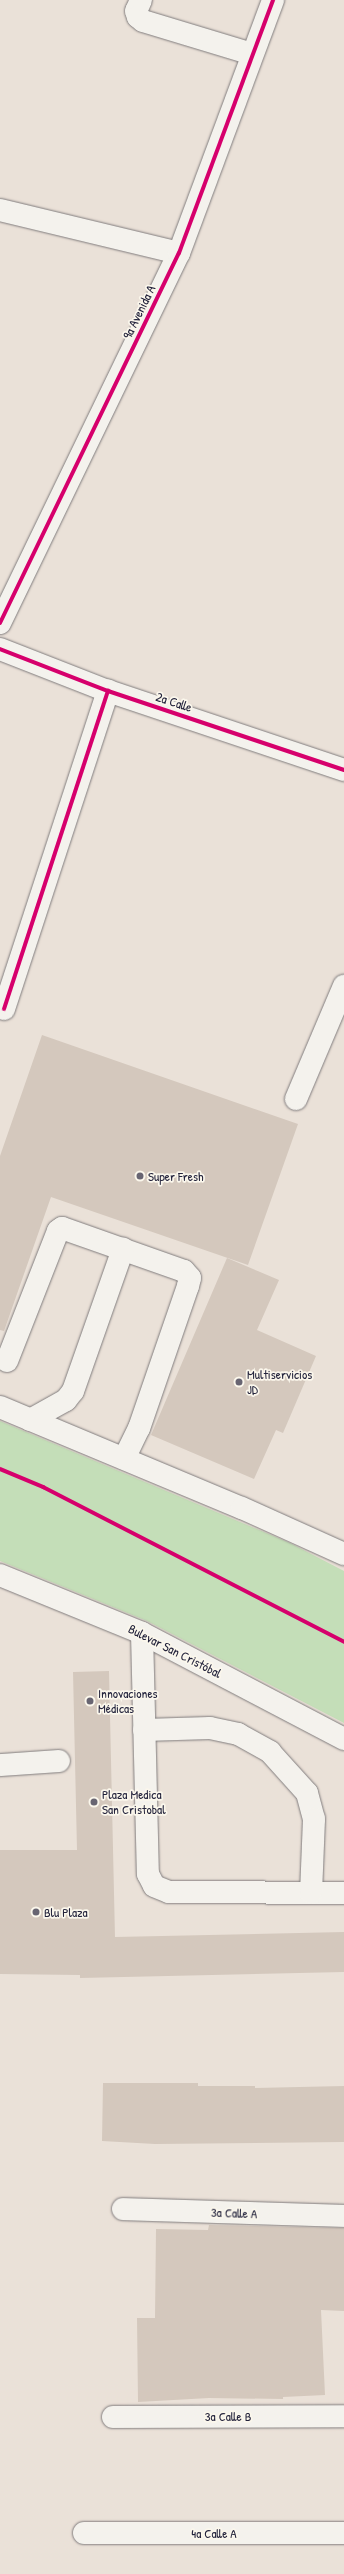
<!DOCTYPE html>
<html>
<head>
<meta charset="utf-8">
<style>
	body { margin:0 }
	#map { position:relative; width:344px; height:2574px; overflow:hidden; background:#eae1d8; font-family:"Patrick Hand",sans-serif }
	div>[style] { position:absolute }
	.green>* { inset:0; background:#c4deb8 }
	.building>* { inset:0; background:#d4c8bd }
	.roads { filter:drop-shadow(0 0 1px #807c7d) drop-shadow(0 0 1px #807c7d) }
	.minor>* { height:22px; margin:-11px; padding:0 11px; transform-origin:11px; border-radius:11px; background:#f4f2ed }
	.major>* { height:22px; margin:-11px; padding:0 11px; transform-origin:11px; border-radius:11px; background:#f4f2ed }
	.cycleway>* { height:4px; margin:-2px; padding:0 2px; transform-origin:2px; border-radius:2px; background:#d6006c }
	.dots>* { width:11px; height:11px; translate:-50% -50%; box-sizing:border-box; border:2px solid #fbf7ec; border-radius:50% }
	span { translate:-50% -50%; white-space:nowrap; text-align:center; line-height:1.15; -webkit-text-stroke:3.5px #fbf7ec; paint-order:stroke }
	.street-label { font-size:13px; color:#22223b }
	.poi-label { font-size:13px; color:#22223b }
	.left { translate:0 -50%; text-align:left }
</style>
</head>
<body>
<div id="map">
	<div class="green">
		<div style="clip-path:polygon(0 1421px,290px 1543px,344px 1571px,344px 1723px,147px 1621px,0 1561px)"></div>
	</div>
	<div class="building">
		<div style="clip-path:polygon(42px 1035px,298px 1124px,248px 1265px,51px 1197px,4px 1331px,0 1330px,0 1156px)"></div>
		<div style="clip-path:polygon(227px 1258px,279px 1280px,257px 1330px,316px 1356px,283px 1433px,276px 1430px,254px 1479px,151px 1435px)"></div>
		<div style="clip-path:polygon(109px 1671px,115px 1937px,344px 1932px,344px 1972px,80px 1978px,80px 1975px,0 1974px,0 1850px,77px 1850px,73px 1672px)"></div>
		<div style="clip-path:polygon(103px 2083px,198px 2083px,198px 2086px,255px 2086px,255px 2088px,344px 2086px,344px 2142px,155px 2144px,102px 2141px)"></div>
		<div style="clip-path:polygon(209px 2225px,344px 2228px,344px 2311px,321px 2310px,325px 2395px,283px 2397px,283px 2399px,209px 2398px,138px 2402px,137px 2318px,155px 2318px,156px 2229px,208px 2230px)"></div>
	</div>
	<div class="roads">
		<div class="minor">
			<div style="left:141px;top:0;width:12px;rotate:114deg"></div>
			<div style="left:136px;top:11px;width:6px;rotate:72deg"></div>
			<div style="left:138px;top:17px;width:6px;rotate:39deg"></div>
			<div style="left:143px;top:21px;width:114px;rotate:16.8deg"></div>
			<div style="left:0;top:210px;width:184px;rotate:13.5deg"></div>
			<div style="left:0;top:623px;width:411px;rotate:-64.2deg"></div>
			<div style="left:179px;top:253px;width:270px;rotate:-69.6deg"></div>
			<div style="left:0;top:649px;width:116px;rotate:21.3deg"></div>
			<div style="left:108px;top:691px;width:249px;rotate:18.5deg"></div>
			<div style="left:4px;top:1009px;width:335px;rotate:-71.9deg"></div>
			<div style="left:296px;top:1099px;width:123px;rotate:-67deg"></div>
			<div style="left:7px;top:1361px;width:140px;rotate:-68.6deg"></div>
			<div style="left:58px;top:1231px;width:5px;rotate:-37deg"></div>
			<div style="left:62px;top:1228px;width:129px;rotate:19.4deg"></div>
			<div style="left:184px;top:1271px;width:9px;rotate:49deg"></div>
			<div style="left:190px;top:1278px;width:8px;rotate:104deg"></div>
			<div style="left:188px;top:1286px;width:150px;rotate:109deg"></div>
			<div style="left:139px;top:1428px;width:34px;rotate:116deg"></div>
			<div style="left:30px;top:1420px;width:41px;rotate:-29.1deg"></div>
			<div style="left:66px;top:1400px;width:11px;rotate:-52deg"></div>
			<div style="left:73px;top:1391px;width:151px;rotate:-70.6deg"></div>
			<div style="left:142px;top:1633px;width:241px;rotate:88.6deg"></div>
			<div style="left:148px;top:1874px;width:13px;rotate:63deg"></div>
			<div style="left:154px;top:1886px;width:16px;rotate:22deg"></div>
			<div style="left:169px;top:1892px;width:175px;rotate:0.3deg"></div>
			<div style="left:144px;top:1730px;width:66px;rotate:-1.7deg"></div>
			<div style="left:210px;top:1728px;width:29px;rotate:12deg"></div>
			<div style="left:238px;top:1734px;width:37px;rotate:29deg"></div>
			<div style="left:270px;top:1752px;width:55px;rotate:47.9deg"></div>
			<div style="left:307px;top:1793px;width:27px;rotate:75deg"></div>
			<div style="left:314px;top:1819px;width:74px;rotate:92.3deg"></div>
			<div style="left:0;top:1765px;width:59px;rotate:-3.9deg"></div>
			<div style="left:123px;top:2209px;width:221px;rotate:1.8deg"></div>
			<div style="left:113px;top:2417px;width:231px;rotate:-0.2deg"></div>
			<div style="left:84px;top:2533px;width:260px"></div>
		</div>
		<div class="major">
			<div style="left:0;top:1407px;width:262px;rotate:22.7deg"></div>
			<div style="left:242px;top:1508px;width:112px;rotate:24.3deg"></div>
			<div style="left:0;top:1575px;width:153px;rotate:22.2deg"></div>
			<div style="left:142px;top:1633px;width:228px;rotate:27.7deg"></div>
		</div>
	</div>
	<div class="cycleway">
		<div style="left:0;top:623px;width:411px;rotate:-64.2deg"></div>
		<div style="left:179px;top:253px;width:270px;rotate:-69.6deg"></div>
		<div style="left:0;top:649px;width:116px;rotate:21.3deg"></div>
		<div style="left:108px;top:691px;width:249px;rotate:18.5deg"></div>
		<div style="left:4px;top:1009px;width:335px;rotate:-71.9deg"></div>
		<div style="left:0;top:1469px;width:47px;rotate:22.7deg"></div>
		<div style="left:43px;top:1487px;width:339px;rotate:27.2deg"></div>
	</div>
	<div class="dots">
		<div style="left:140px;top:1176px;background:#686572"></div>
		<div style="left:239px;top:1382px;background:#686572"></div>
		<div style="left:90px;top:1701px;background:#686572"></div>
		<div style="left:94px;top:1802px;background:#686572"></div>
		<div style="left:36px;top:1912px;background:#686572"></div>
	</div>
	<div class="street-label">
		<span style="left:139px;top:312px;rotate:-64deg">9a Avenida A</span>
		<span style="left:174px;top:702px;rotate:18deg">2a Calle</span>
		<span style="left:175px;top:1651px;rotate:27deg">Bulevar San Cristóbal</span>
		<span style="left:234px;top:2213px;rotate:2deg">3a Calle A</span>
		<span style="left:228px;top:2416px">3a Calle B</span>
		<span style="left:214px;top:2533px">4a Calle A</span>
	</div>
	<div class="poi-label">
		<span class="left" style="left:148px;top:1176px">Super Fresh</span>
		<span class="left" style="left:247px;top:1382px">Multiservicios<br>JD</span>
		<span class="left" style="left:98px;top:1701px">Innovaciones<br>Médicas</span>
		<span class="left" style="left:102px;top:1802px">Plaza Medica<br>San Cristobal</span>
		<span class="left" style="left:44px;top:1912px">Blu Plaza</span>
	</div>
</div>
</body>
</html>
